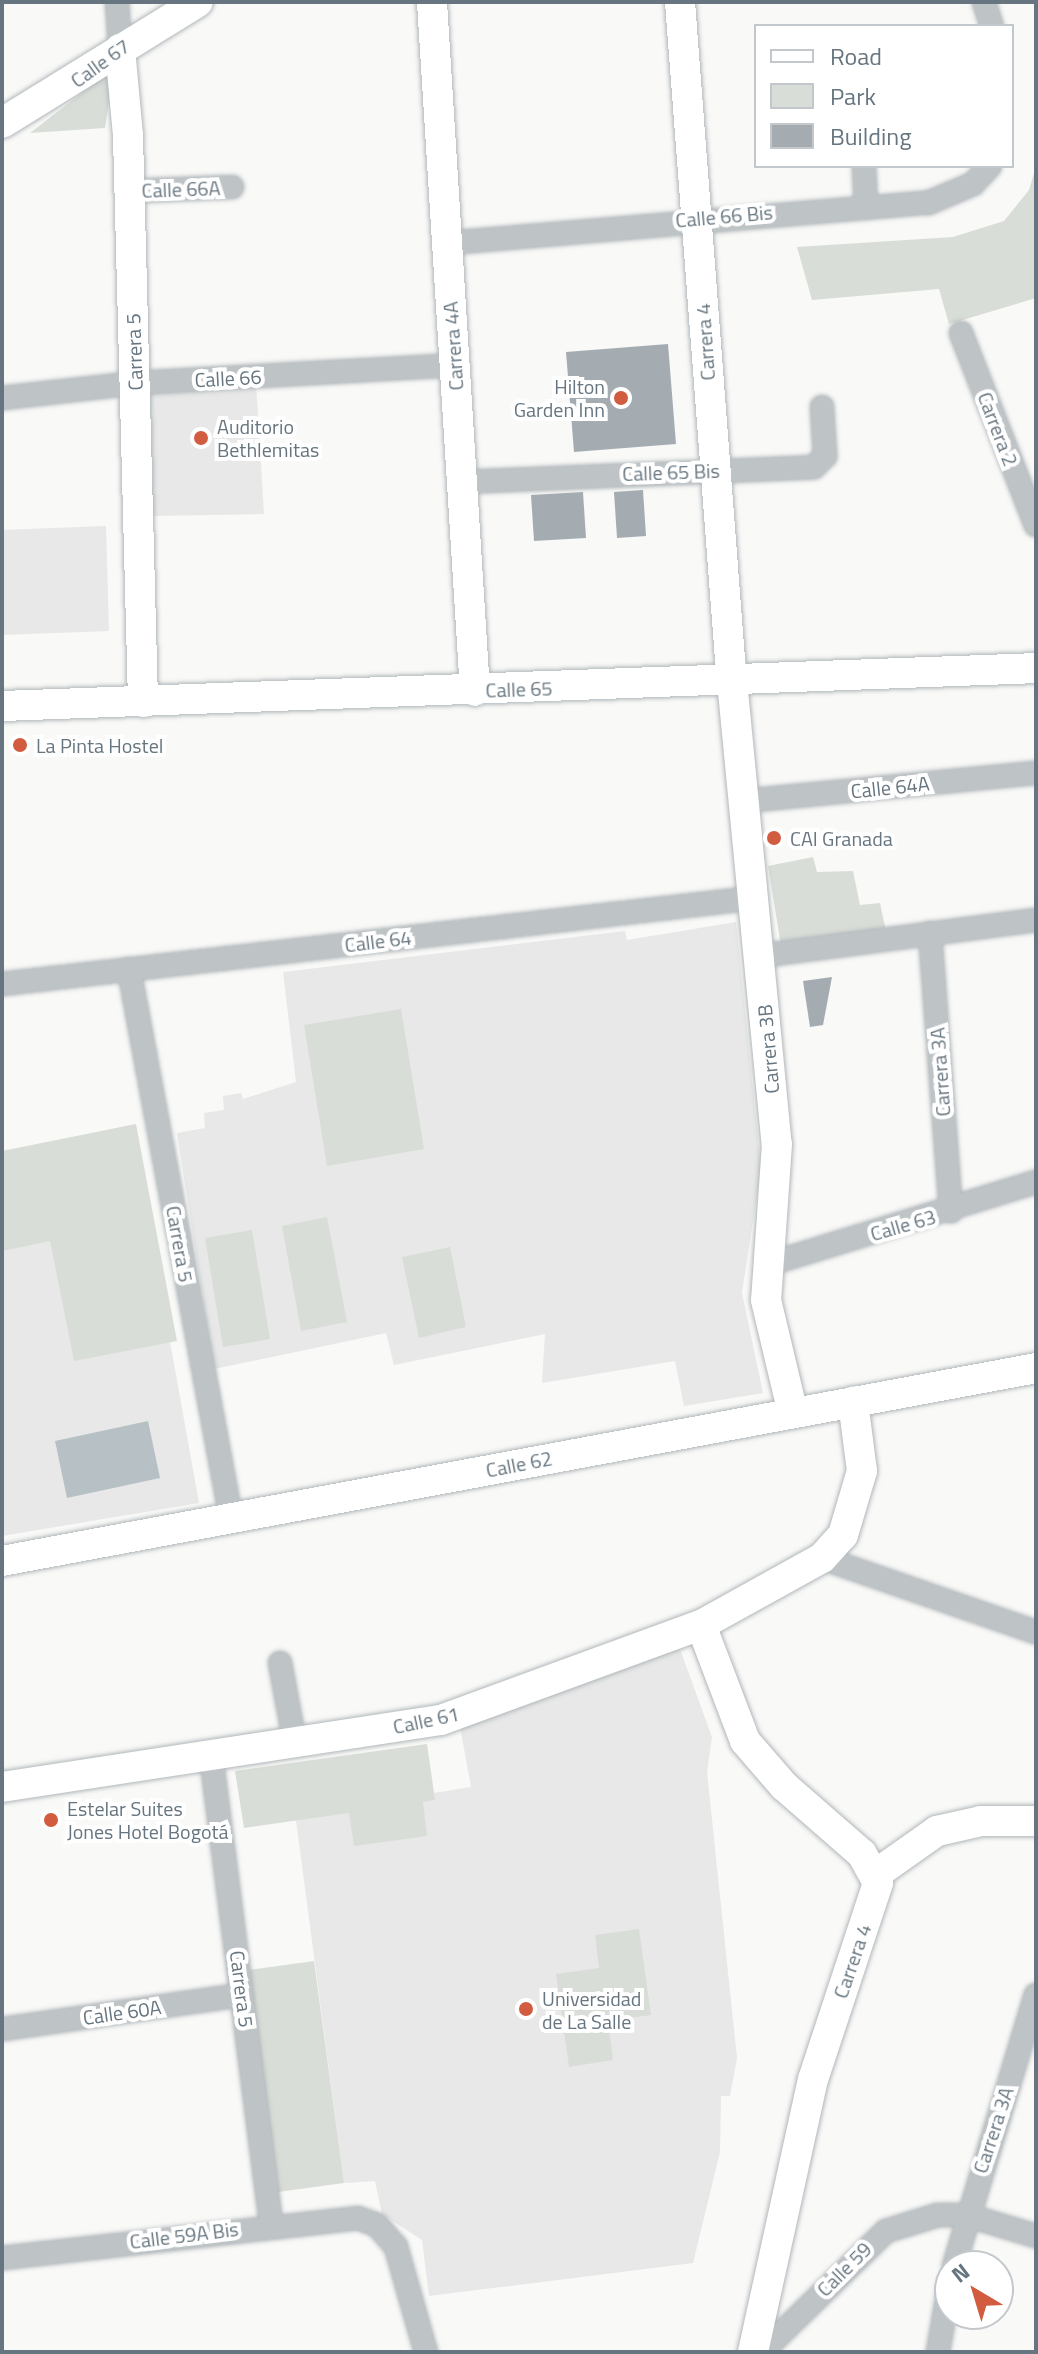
<!DOCTYPE html>
<html>
<head>
<meta charset="utf-8">
<style>
	body { margin:0 }
	#map { position:relative; width:1038px; height:2354px; overflow:hidden; background:#f9f9f7; font-family:"Titillium Web",sans-serif }
	div>[style] { position:absolute }
	.built>* { inset:0; background:#e7e8e7 }
	.green>* { inset:0; background:#d9ddd7 }
	.water>* { inset:0; background:#b7c1c5 }
	.building>* { inset:0; background:#a4acb2 }
	.roads { filter:drop-shadow(0 0 2px #b1b7bb) drop-shadow(0 0 2px #b1b7bb) }
	.street>* { height:22px; margin:-11px; padding:0 11px; transform-origin:11px; border-radius:11px; background:#bec3c6 }
	.secondary>* { height:30px; margin:-15px; padding:0 15px; transform-origin:15px; border-radius:15px; background:#fff }
	.dots>* { width:22px; height:22px; translate:-50% -50%; box-sizing:border-box; border:4px solid #fff; border-radius:50% }
	span { translate:-50% -50%; white-space:nowrap; text-align:center; line-height:1.15; -webkit-text-stroke:8px #fff; paint-order:stroke }
	.street-label { font-size:20px; color:#66757f }
	.poi-label { font-size:20px; color:#66757f }
	.right { translate:-100% -50%; text-align:right }
	.left { translate:0 -50%; text-align:left }
	.frame { position:absolute; inset:0; border:4px solid #66757f; pointer-events:none }
	.legend { position:absolute; left:754px; top:24px; width:260px; height:144px; box-sizing:border-box; background:#fff; border:2px solid #c2c8cc; margin:0; padding:10px 14px; list-style:none; font-size:24px; color:#66757f }
	.legend li { display:flex; align-items:center; gap:16px; height:40px }
	.legend b { width:40px; border:2px solid #c2c8cc }
	.north { position:absolute; left:934px; top:2250px; width:80px; height:80px; box-sizing:border-box; background:#fff; border:2px solid #c2c8cc; border-radius:50%; rotate:322deg; font-size:22px; font-weight:700; line-height:32px; text-align:center; color:#66757f }
	.north::after { content:''; display:block; margin:auto; width:28px; height:36px; background:#d15c3f; clip-path:polygon(50% 0,100% 100%,50% 72%,0 100%) }
</style>
</head>
<body>
<div id="map">
	<div class="built">
		<div style="clip-path:polygon(256px 384px,264px 514px,145px 516px,141px 389px)"></div>
		<div style="clip-path:polygon(106px 526px,109px 631px,2px 635px,2px 530px)"></div>
		<div style="clip-path:polygon(736px 922px,761px 1168px,742px 1293px,763px 1393px,684px 1406px,675px 1361px,542px 1383px,545px 1334px,394px 1365px,386px 1333px,214px 1369px,177px 1133px,205px 1128px,204px 1113px,224px 1110px,223px 1096px,241px 1093px,243px 1099px,296px 1082px,283px 972px,625px 931px,627px 940px)"></div>
		<div style="clip-path:polygon(131px 1125px,199px 1503px,2px 1536px,2px 1153px)"></div>
		<div style="clip-path:polygon(677px 1641px,712px 1737px,707px 1772px,737px 2058px,730px 2096px,721px 2096px,720px 2152px,693px 2263px,429px 2296px,422px 2240px,382px 2214px,375px 2181px,344px 2183px,296px 1820px,434px 1800px,434px 1793px,471px 1787px,460px 1727px)"></div>
	</div>
	<div class="green">
		<div style="clip-path:polygon(114px 68px,105px 128px,30px 133px)"></div>
		<div style="clip-path:polygon(1034px 173px,1036px 298px,949px 324px,939px 289px,812px 300px,797px 247px,953px 237px,1004px 221px,1029px 190px)"></div>
		<div style="clip-path:polygon(813px 857px,817px 872px,853px 871px,860px 905px,880px 903px,887px 936px,781px 946px,768px 866px)"></div>
		<div style="clip-path:polygon(401px 1009px,424px 1149px,327px 1166px,304px 1025px)"></div>
		<div style="clip-path:polygon(136px 1124px,177px 1341px,74px 1361px,50px 1241px,2px 1251px,2px 1151px)"></div>
		<div style="clip-path:polygon(327px 1217px,347px 1322px,301px 1331px,282px 1226px)"></div>
		<div style="clip-path:polygon(252px 1230px,270px 1339px,223px 1347px,205px 1238px)"></div>
		<div style="clip-path:polygon(450px 1247px,466px 1327px,419px 1338px,402px 1257px)"></div>
		<div style="clip-path:polygon(427px 1744px,435px 1800px,423px 1802px,427px 1836px,354px 1846px,349px 1813px,244px 1828px,235px 1771px)"></div>
		<div style="clip-path:polygon(639px 1929px,651px 2015px,608px 2021px,613px 2060px,569px 2067px,556px 1974px,599px 1968px,595px 1935px)"></div>
		<div style="clip-path:polygon(314px 1961px,344px 2183px,278px 2192px,249px 1970px)"></div>
	</div>
	<div class="water">
		<div style="clip-path:polygon(148px 1421px,160px 1478px,67px 1498px,55px 1441px)"></div>
	</div>
	<div class="building">
		<div style="clip-path:polygon(668px 344px,676px 444px,574px 452px,566px 352px)"></div>
		<div style="clip-path:polygon(643px 490px,646px 536px,617px 538px,614px 492px)"></div>
		<div style="clip-path:polygon(583px 492px,586px 538px,534px 541px,531px 495px)"></div>
		<div style="clip-path:polygon(832px 977px,823px 1025px,810px 1027px,803px 981px)"></div>
	</div>
	<div class="roads">
		<div class="street">
			<div style="left:117px;top:2px;width:47px;rotate:86.3deg"></div>
			<div style="left:984px;top:2px;width:25px;rotate:72deg"></div>
			<div style="left:864px;top:166px;width:42px;rotate:87.3deg"></div>
			<div style="left:129px;top:191px;width:103px;rotate:-2.2deg"></div>
			<div style="left:447px;top:243px;width:483px;rotate:-4.8deg"></div>
			<div style="left:928px;top:203px;width:49px;rotate:-22.9deg"></div>
			<div style="left:973px;top:184px;width:25px;rotate:-47deg"></div>
			<div style="left:961px;top:333px;width:206px;rotate:68.7deg"></div>
			<div style="left:2px;top:398px;width:134px;rotate:-6.4deg"></div>
			<div style="left:135px;top:383px;width:320px;rotate:-3.2deg"></div>
			<div style="left:462px;top:482px;width:352px;rotate:-2.4deg"></div>
			<div style="left:814px;top:467px;width:16px;rotate:-45deg"></div>
			<div style="left:825px;top:456px;width:49px;rotate:-93.5deg"></div>
			<div style="left:744px;top:801px;width:293px;rotate:-5.5deg"></div>
			<div style="left:930px;top:933px;width:279px;rotate:85.7deg"></div>
			<div style="left:759px;top:956px;width:279px;rotate:-7.4deg"></div>
			<div style="left:129px;top:969px;width:558px;rotate:79.47deg"></div>
			<div style="left:2px;top:984px;width:757px;rotate:-6.52deg"></div>
			<div style="left:769px;top:1264px;width:279px;rotate:-17.1deg"></div>
			<div style="left:822px;top:1558px;width:226px;rotate:19.1deg"></div>
			<div style="left:280px;top:1663px;width:81px;rotate:79.4deg"></div>
			<div style="left:211px;top:1755px;width:473px;rotate:82.7deg"></div>
			<div style="left:2px;top:2029px;width:242px;rotate:-8.1deg"></div>
			<div style="left:2px;top:2258px;width:358px;rotate:-6.4deg"></div>
			<div style="left:358px;top:2218px;width:20px;rotate:20deg"></div>
			<div style="left:377px;top:2225px;width:29px;rotate:49deg"></div>
			<div style="left:396px;top:2247px;width:109px;rotate:74.1deg"></div>
			<div style="left:954px;top:2266px;width:283px;rotate:-73.2deg"></div>
			<div style="left:762px;top:2352px;width:173px;rotate:-44.3deg"></div>
			<div style="left:886px;top:2231px;width:54px;rotate:-17.1deg"></div>
			<div style="left:938px;top:2215px;width:28px"></div>
			<div style="left:966px;top:2215px;width:73px;rotate:16.7deg"></div>
			<div style="left:938px;top:2352px;width:71px;rotate:-80.3deg"></div>
		</div>
		<div class="secondary">
			<div style="left:432px;top:2px;width:690px;rotate:86.43deg"></div>
			<div style="left:680px;top:2px;width:660px;rotate:85.65deg"></div>
			<div style="left:730px;top:660px;width:486px;rotate:84.5deg"></div>
			<div style="left:777px;top:1144px;width:156px;rotate:94deg"></div>
			<div style="left:766px;top:1300px;width:116px;rotate:76.6deg"></div>
			<div style="left:120px;top:49px;width:87px;rotate:84.7deg"></div>
			<div style="left:128px;top:136px;width:566px;rotate:88.48deg"></div>
			<div style="left:2px;top:123px;width:230px;rotate:-31.7deg"></div>
			<div style="left:2px;top:706px;width:1035px;rotate:-2.1deg"></div>
			<div style="left:2px;top:1561px;width:1052px;rotate:-10.57deg"></div>
			<div style="left:701px;top:1625px;width:124px;rotate:69.2deg"></div>
			<div style="left:745px;top:1741px;width:60px;rotate:49.1deg"></div>
			<div style="left:784px;top:1786px;width:103px;rotate:41.1deg"></div>
			<div style="left:862px;top:1854px;width:33px;rotate:61deg"></div>
			<div style="left:878px;top:1883px;width:206px;rotate:108.3deg"></div>
			<div style="left:813px;top:2079px;width:280px;rotate:102.4deg"></div>
			<div style="left:2px;top:1787px;width:444px;rotate:-8.7deg"></div>
			<div style="left:441px;top:1720px;width:277px;rotate:-20.1deg"></div>
			<div style="left:701px;top:1625px;width:138px;rotate:-29deg"></div>
			<div style="left:822px;top:1558px;width:31px;rotate:-48deg"></div>
			<div style="left:843px;top:1535px;width:67px;rotate:-73.5deg"></div>
			<div style="left:862px;top:1471px;width:70px;rotate:-97.4deg"></div>
			<div style="left:876px;top:1874px;width:75px;rotate:-35.2deg"></div>
			<div style="left:937px;top:1831px;width:45px;rotate:-12.8deg"></div>
			<div style="left:981px;top:1821px;width:55px"></div>
		</div>
	</div>
	<div class="dots">
		<div style="left:621px;top:398px;background:#d15c3f"></div>
		<div style="left:201px;top:438px;background:#d15c3f"></div>
		<div style="left:20px;top:745px;background:#d15c3f"></div>
		<div style="left:774px;top:838px;background:#d15c3f"></div>
		<div style="left:51px;top:1820px;background:#d15c3f"></div>
		<div style="left:526px;top:2009px;background:#d15c3f"></div>
	</div>
	<div class="street-label">
		<span style="left:100px;top:63px;rotate:-36deg">Calle 67</span>
		<span style="left:181px;top:189px;rotate:-2deg">Calle 66A</span>
		<span style="left:724px;top:216px;rotate:-5deg">Calle 66 Bis</span>
		<span style="left:705px;top:342px;rotate:-94deg">Carrera 4</span>
		<span style="left:453px;top:346px;rotate:-94deg">Carrera 4A</span>
		<span style="left:134px;top:352px;rotate:-92deg">Carrera 5</span>
		<span style="left:228px;top:378px;rotate:-3deg">Calle 66</span>
		<span style="left:998px;top:429px;rotate:69deg">Carrera 2</span>
		<span style="left:671px;top:472px;rotate:-2deg">Calle 65 Bis</span>
		<span style="left:519px;top:689px;rotate:-2deg">Calle 65</span>
		<span style="left:890px;top:787px;rotate:-6deg">Calle 64A</span>
		<span style="left:378px;top:941px;rotate:-7deg">Calle 64</span>
		<span style="left:768px;top:1049px;rotate:-95deg">Carrera 3B</span>
		<span style="left:940px;top:1072px;rotate:-94deg">Carrera 3A</span>
		<span style="left:903px;top:1225px;rotate:-16deg">Calle 63</span>
		<span style="left:180px;top:1244px;rotate:80deg">Carrera 5</span>
		<span style="left:519px;top:1464px;rotate:-11deg">Calle 62</span>
		<span style="left:426px;top:1720px;rotate:-12deg">Calle 61</span>
		<span style="left:852px;top:1961px;rotate:-71deg">Carrera 4</span>
		<span style="left:242px;top:1989px;rotate:83deg">Carrera 5</span>
		<span style="left:122px;top:2012px;rotate:-8deg">Calle 60A</span>
		<span style="left:993px;top:2130px;rotate:-72deg">Carrera 3A</span>
		<span style="left:184px;top:2235px;rotate:-7deg">Calle 59A Bis</span>
		<span style="left:844px;top:2269px;rotate:-45deg">Calle 59</span>
	</div>
	<div class="poi-label">
		<span class="right" style="left:605px;top:398px">Hilton<br>Garden Inn</span>
		<span class="left" style="left:217px;top:438px">Auditorio<br>Bethlemitas</span>
		<span class="left" style="left:36px;top:745px">La Pinta Hostel</span>
		<span class="left" style="left:790px;top:838px">CAI Granada</span>
		<span class="left" style="left:67px;top:1820px">Estelar Suites<br>Jones Hotel Bogotá</span>
		<span class="left" style="left:542px;top:2010px">Universidad<br>de La Salle</span>
	</div>
	<div class="frame"></div>
	<ul class="legend">
	<li><b style="height:10px;background:#fff"></b>Road</li>
	<li><b style="height:22px;background:#d9ddd7"></b>Park</li>
	<li><b style="height:22px;background:#a4acb2"></b>Building</li>
	</ul>
	<div class="north">N</div>
</div>
</body>
</html>
